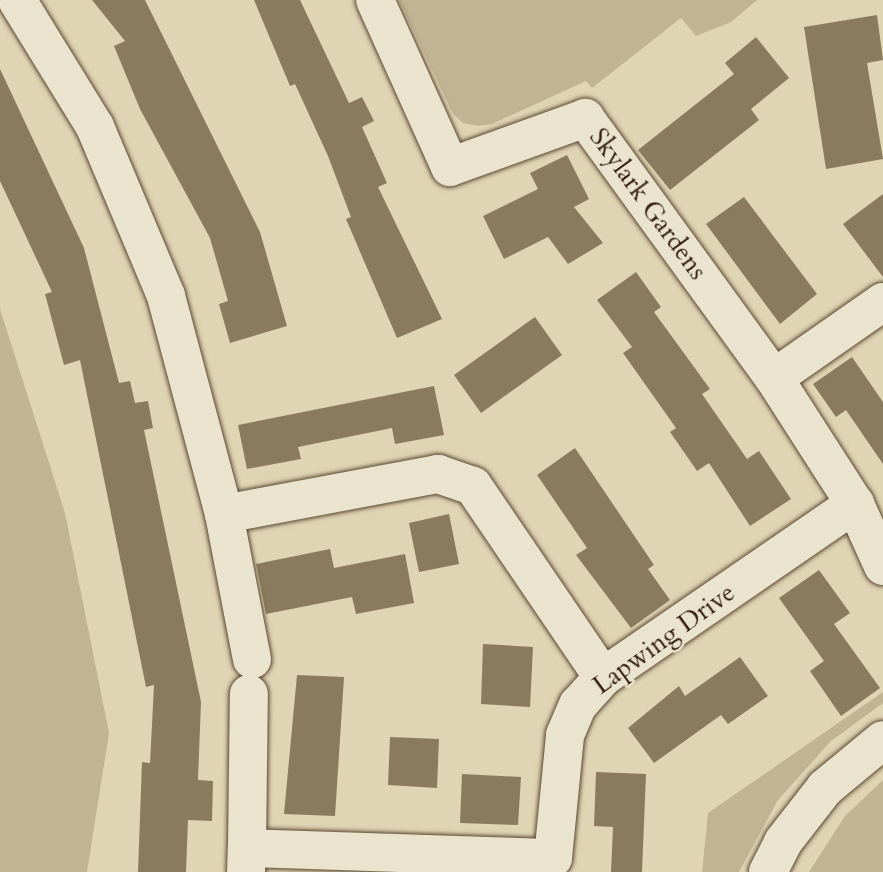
<!DOCTYPE html>
<html>
<head>
<meta charset="utf-8">
<style>
	body { margin:0 }
	#map { position:relative; width:883px; height:872px; overflow:hidden; background:#dfd4b3; font-family:Cardo,serif }
	div>[style] { position:absolute }
	.green>* { inset:0; background:#c1b495 }
	.building>* { inset:0; background:#8a7b5f }
	.roads { filter:drop-shadow(0 0 2px #5a4830) drop-shadow(0 0 2px #5a4830) }
	.minor>* { height:38px; margin:-19px; padding:0 19px; transform-origin:19px; border-radius:19px; background:#eae3ce }
	span { translate:-50% -50%; white-space:nowrap; text-align:center; line-height:1.15; -webkit-text-stroke:5px #eae3ce; paint-order:stroke }
	.street-label { font-size:26px; color:#2d1a05 }
</style>
</head>
<body>
<div id="map">
	<div class="green">
		<div style="clip-path:polygon(399px 0,757px 0,731px 22px,696px 36px,681px 18px,592px 88px,586px 81px,492px 124px,478px 126px,463px 123px,453px 114px)"></div>
		<div style="clip-path:polygon(0 309px,65px 513px,109px 733px,87px 872px,0 872px)"></div>
		<div style="clip-path:polygon(883px 692px,883px 703px,831px 741px,778px 800px,739px 872px,702px 872px,708px 813px)"></div>
		<div style="clip-path:polygon(883px 780px,883px 872px,809px 872px,845px 816px)"></div>
	</div>
	<div class="building">
		<div style="clip-path:polygon(92px 0,145px 0,260px 232px,287px 326px,230px 343px,219px 304px,228px 301px,210px 238px,140px 109px,114px 46px,125px 41px)"></div>
		<div style="clip-path:polygon(254px 0,300px 0,349px 103px,362px 97px,374px 121px,362px 127px,387px 183px,378px 187px,442px 319px,397px 338px,346px 219px,351px 217px,328px 156px,295px 84px,290px 86px)"></div>
		<div style="clip-path:polygon(877px 15px,883px 60px,867px 63px,883px 159px,826px 169px,804px 27px)"></div>
		<div style="clip-path:polygon(756px 37px,789px 78px,751px 109px,759px 120px,670px 190px,638px 150px,734px 74px,725px 63px)"></div>
		<div style="clip-path:polygon(0 69px,84px 248px,119px 383px,130px 381px,135px 403px,148px 401px,153px 428px,144px 430px,201px 702px,198px 780px,213px 781px,212px 821px,188px 820px,186px 872px,138px 872px,142px 762px,150px 763px,154px 685px,146px 687px,80px 360px,64px 365px,45px 294px,52px 292px,0 181px)"></div>
		<div style="clip-path:polygon(567px 155px,589px 199px,574px 207px,603px 243px,568px 264px,548px 237px,504px 259px,483px 216px,538px 189px,530px 173px)"></div>
		<div style="clip-path:polygon(883px 194px,883px 277px,843px 224px)"></div>
		<div style="clip-path:polygon(744px 197px,817px 294px,780px 324px,706px 224px)"></div>
		<div style="clip-path:polygon(636px 272px,661px 307px,654px 312px,710px 389px,702px 394px,747px 459px,759px 451px,791px 499px,750px 526px,709px 463px,697px 471px,670px 432px,676px 428px,623px 353px,632px 347px,597px 300px)"></div>
		<div style="clip-path:polygon(535px 317px,562px 355px,481px 413px,454px 375px)"></div>
		<div style="clip-path:polygon(852px 357px,883px 402px,883px 464px,846px 410px,836px 417px,813px 384px)"></div>
		<div style="clip-path:polygon(434px 386px,444px 435px,395px 444px,392px 428px,298px 447px,301px 459px,247px 469px,238px 425px)"></div>
		<div style="clip-path:polygon(575px 448px,654px 565px,648px 569px,670px 600px,631px 628px,576px 555px,587px 548px,537px 475px)"></div>
		<div style="clip-path:polygon(449px 514px,459px 564px,419px 572px,409px 523px)"></div>
		<div style="clip-path:polygon(330px 549px,334px 568px,405px 554px,414px 603px,356px 614px,352px 597px,266px 614px,256px 564px)"></div>
		<div style="clip-path:polygon(819px 570px,850px 613px,834px 624px,880px 688px,841px 716px,810px 671px,824px 661px,779px 598px)"></div>
		<div style="clip-path:polygon(483px 644px,533px 647px,530px 707px,481px 704px)"></div>
		<div style="clip-path:polygon(740px 657px,768px 696px,728px 724px,721px 715px,654px 763px,628px 728px,679px 686px,685px 696px)"></div>
		<div style="clip-path:polygon(297px 675px,344px 677px,335px 816px,284px 814px)"></div>
		<div style="clip-path:polygon(390px 737px,439px 739px,437px 788px,388px 785px)"></div>
		<div style="clip-path:polygon(596px 772px,646px 774px,642px 872px,611px 872px,613px 827px,594px 826px)"></div>
		<div style="clip-path:polygon(462px 774px,521px 777px,518px 825px,460px 823px)"></div>
	</div>
	<div class="roads">
		<div class="minor">
			<div style="left:17px;top:0;width:149px;rotate:58.4deg"></div>
			<div style="left:95px;top:127px;width:183px;rotate:67.2deg"></div>
			<div style="left:166px;top:296px;width:226px;rotate:75.1deg"></div>
			<div style="left:224px;top:514px;width:148px;rotate:79.1deg"></div>
			<div style="left:375px;top:0;width:183px;rotate:65.8deg"></div>
			<div style="left:450px;top:167px;width:144px;rotate:-19.9deg"></div>
			<div style="left:585px;top:118px;width:321px;rotate:54deg"></div>
			<div style="left:774px;top:378px;width:150px;rotate:57.3deg"></div>
			<div style="left:855px;top:504px;width:68px;rotate:65.7deg"></div>
			<div style="left:774px;top:378px;width:133px;rotate:-34.9deg"></div>
			<div style="left:224px;top:514px;width:218px;rotate:-10.6deg"></div>
			<div style="left:438px;top:474px;width:37px;rotate:19deg"></div>
			<div style="left:473px;top:486px;width:231px;rotate:55.8deg"></div>
			<div style="left:247px;top:848px;width:154px;rotate:-89.3deg"></div>
			<div style="left:246px;top:872px;width:24px;rotate:-88deg"></div>
			<div style="left:247px;top:848px;width:306px;rotate:1.9deg"></div>
			<div style="left:553px;top:858px;width:124px;rotate:-84.4deg"></div>
			<div style="left:565px;top:735px;width:33px;rotate:-67deg"></div>
			<div style="left:578px;top:705px;width:38px;rotate:-48deg"></div>
			<div style="left:603px;top:677px;width:306px;rotate:-34.5deg"></div>
			<div style="left:768px;top:872px;width:34px;rotate:-63deg"></div>
			<div style="left:783px;top:842px;width:68px;rotate:-52.1deg"></div>
			<div style="left:825px;top:788px;width:75px;rotate:-39.6deg"></div>
		</div>
	</div>
	<div class="street-label">
		<span style="left:648px;top:204px;rotate:54deg">Skylark Gardens</span>
		<span style="left:664px;top:639px;rotate:-36deg">Lapwing Drive</span>
	</div>
</div>
</body>
</html>
